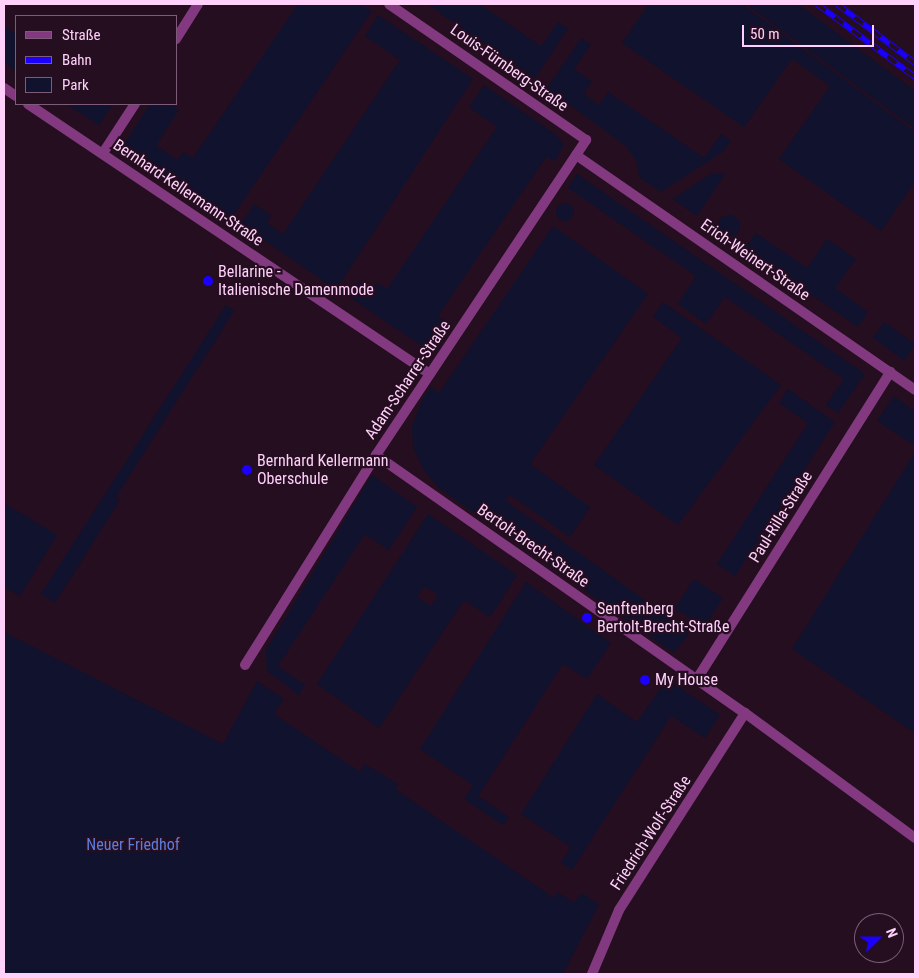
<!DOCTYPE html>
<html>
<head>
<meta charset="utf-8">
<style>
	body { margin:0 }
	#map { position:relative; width:919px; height:978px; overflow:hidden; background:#240e20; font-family:"Roboto Condensed",sans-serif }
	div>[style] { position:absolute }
	.green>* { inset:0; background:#11122e }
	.round { border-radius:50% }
	.minor>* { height:10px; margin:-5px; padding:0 5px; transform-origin:5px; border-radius:5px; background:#833980 }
	.rail>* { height:5.5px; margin-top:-2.75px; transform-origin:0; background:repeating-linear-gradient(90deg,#240e20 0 11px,#1a00fc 0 22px); box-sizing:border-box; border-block:1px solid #1a00fc }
	.dots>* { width:14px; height:14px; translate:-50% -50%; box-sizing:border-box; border:2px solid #240e20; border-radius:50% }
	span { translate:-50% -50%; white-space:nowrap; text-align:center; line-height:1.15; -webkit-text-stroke:4.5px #240e20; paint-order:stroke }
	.street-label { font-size:16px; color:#ffd1fa }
	.poi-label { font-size:16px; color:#ffd1fa }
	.left { translate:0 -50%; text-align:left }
	.park-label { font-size:16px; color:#5c7de0 }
	.frame { position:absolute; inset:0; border:5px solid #ffd1fa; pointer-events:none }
	.legend { position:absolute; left:15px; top:15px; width:162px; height:90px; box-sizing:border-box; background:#240e20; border:1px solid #7c5c77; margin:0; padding:6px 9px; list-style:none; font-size:15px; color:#ffd1fa }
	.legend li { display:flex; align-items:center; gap:10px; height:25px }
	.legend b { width:25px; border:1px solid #7c5c77 }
	.north { position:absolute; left:854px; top:913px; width:50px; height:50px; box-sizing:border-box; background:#240e20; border:1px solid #7c5c77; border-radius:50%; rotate:68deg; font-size:14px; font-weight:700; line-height:20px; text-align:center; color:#ffd1fa }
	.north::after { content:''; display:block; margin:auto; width:18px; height:22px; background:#1a00fc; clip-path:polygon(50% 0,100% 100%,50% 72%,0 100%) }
	.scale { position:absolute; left:742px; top:25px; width:132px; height:22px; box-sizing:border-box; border:2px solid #ffd1fa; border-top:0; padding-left:6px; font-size:15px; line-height:18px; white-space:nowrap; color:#ffd1fa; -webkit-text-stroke:4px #240e20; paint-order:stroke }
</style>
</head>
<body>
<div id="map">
	<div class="green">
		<div style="clip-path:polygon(298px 4px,361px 4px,372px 11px,231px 219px,123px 146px,150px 104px,170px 104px,179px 110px,156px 145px,177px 160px,183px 152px,193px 158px)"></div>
		<div style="clip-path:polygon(427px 4px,479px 4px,541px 46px,558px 22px,568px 29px,535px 78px)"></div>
		<div style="clip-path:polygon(649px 4px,742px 4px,915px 132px,915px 182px,881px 231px,779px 159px,830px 86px,792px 59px,744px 127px,622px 43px)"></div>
		<div style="clip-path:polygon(746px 4px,798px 4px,915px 91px,915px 129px)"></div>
		<div style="clip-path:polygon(378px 15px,473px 79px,336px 290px,241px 224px,254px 204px,271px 215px,267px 223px,283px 234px,400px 60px,365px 36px)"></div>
		<div style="clip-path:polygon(4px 26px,16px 34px,16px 71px,4px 62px)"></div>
		<div style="clip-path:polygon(581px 38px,591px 45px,574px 69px,592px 82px,584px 94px,599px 105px,608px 92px,704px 158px,721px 134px,731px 141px,724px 151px,661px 192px,639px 177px,637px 162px,626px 146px,547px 88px)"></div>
		<div style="clip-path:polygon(484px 85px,555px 134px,564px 145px,555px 161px,546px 157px,438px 316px,451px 325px,434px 349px,428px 350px,348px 296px,359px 280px,372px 289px,377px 283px,387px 289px,497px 127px,469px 107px)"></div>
		<div style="clip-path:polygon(66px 104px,113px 104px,99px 125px)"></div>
		<div style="clip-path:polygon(712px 173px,726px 173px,697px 216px,673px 199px)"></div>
		<div style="clip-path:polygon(577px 174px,865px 374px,838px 413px,826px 405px,844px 379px,725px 297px,706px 324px,678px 304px,696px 276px,568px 188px)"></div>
		<div class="round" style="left:556px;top:203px;width:18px;height:18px"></div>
		<div class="round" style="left:718px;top:215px;width:22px;height:22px"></div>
		<div style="clip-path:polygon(553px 226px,648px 294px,530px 464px,590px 507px,570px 537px,510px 495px,506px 501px,690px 632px,674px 653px,440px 489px,423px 469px,413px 447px,412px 426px,423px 398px,431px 387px,439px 393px)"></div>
		<div style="clip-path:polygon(756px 233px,807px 268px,827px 239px,856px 259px,835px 288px,868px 312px,858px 327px,745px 249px)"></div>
		<div style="clip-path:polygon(663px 302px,781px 385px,678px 525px,594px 465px,682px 338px,653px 317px)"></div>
		<div style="clip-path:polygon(226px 305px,234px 311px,116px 497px,120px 500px,55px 603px,41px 594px)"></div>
		<div style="clip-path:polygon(884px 322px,915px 344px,905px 361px,873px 338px)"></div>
		<div style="clip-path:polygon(788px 389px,835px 422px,735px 576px,717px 564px,808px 423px,779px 403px)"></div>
		<div style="clip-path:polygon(894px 396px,915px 412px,915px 446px,877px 421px)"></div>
		<div style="clip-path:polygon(915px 452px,915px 733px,792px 649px)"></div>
		<div style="clip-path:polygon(372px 475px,417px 507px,389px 550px,365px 534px,278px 666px,305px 685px,299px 695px,267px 671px,266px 650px)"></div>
		<div style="clip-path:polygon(4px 503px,57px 535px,20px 596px,4px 587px)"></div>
		<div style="clip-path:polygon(evenodd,428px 514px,517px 575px,490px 617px,464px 600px,379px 728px,317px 684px,428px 514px,424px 586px,438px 595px,431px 606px,417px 597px,424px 586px)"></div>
		<div style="clip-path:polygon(694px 579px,723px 598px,704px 627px,675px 608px)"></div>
		<div style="clip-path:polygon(526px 582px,611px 643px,587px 679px,563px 664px,478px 796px,509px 817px,503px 825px,464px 799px,473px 785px,420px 749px)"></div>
		<div style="clip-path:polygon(4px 632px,223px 744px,257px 681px,284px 699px,274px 714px,360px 772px,365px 764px,398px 784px,395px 789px,554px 898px,558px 892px,574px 903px,581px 893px,599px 904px,563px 974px,4px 974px)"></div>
		<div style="clip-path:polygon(667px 679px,720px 715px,705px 738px,671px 716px,572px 870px,561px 863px,571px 847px,521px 814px,597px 694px,637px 722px)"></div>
	</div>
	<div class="minor">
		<div style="left:176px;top:39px;width:41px;rotate:-57.8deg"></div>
		<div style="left:4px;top:88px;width:14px;rotate:34deg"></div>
		<div style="left:28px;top:104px;width:484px;rotate:33.9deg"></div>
		<div style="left:103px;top:153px;width:59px;rotate:-56.9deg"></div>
		<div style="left:576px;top:155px;width:412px;rotate:34.7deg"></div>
		<div style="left:376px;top:455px;width:450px;rotate:35deg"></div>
		<div style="left:745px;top:713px;width:211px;rotate:36.3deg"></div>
		<div style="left:245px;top:665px;width:248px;rotate:-58deg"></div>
		<div style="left:376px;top:455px;width:379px;rotate:-56.3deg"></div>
		<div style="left:586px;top:140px;width:239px;rotate:-145.4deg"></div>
		<div style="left:697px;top:679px;width:363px;rotate:-57.8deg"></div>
		<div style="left:592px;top:974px;width:69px;rotate:-67.1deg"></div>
		<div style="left:619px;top:910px;width:234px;rotate:-57.4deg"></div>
	</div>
	<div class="rail">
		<div style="left:817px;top:4px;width:122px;rotate:36.7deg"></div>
		<div style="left:837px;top:4px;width:98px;rotate:37.1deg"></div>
	</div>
	<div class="dots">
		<div style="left:208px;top:281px;background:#1a00fc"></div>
		<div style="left:247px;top:470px;background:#1a00fc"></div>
		<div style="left:587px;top:618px;background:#1a00fc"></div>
		<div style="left:645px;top:680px;background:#1a00fc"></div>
	</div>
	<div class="street-label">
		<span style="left:509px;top:68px;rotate:35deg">Louis-Fürnberg-Straße</span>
		<span style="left:188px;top:193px;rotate:34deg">Bernhard-Kellermann-Straße</span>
		<span style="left:755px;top:260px;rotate:35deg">Erich-Weinert-Straße</span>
		<span style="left:408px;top:380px;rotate:-56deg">Adam-Scharrer-Straße</span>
		<span style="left:781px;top:517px;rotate:-58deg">Paul-Rilla-Straße</span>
		<span style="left:533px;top:546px;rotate:35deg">Bertolt-Brecht-Straße</span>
		<span style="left:651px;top:833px;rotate:-57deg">Friedrich-Wolf-Straße</span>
	</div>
	<div class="poi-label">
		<span class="left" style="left:218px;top:281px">Bellarine -<br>Italienische Damenmode</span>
		<span class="left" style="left:257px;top:470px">Bernhard Kellermann<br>Oberschule</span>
		<span class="left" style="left:597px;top:618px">Senftenberg<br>Bertolt-Brecht-Straße</span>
		<span class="left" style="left:655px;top:680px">My House</span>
	</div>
	<div class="park-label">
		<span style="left:133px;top:845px">Neuer Friedhof</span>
	</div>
	<div class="frame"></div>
	<ul class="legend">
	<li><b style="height:6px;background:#833980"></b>Straße</li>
	<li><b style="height:6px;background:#1a00fc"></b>Bahn</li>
	<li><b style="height:14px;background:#11122e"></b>Park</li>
	</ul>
	<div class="north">N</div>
	<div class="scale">50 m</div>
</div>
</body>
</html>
